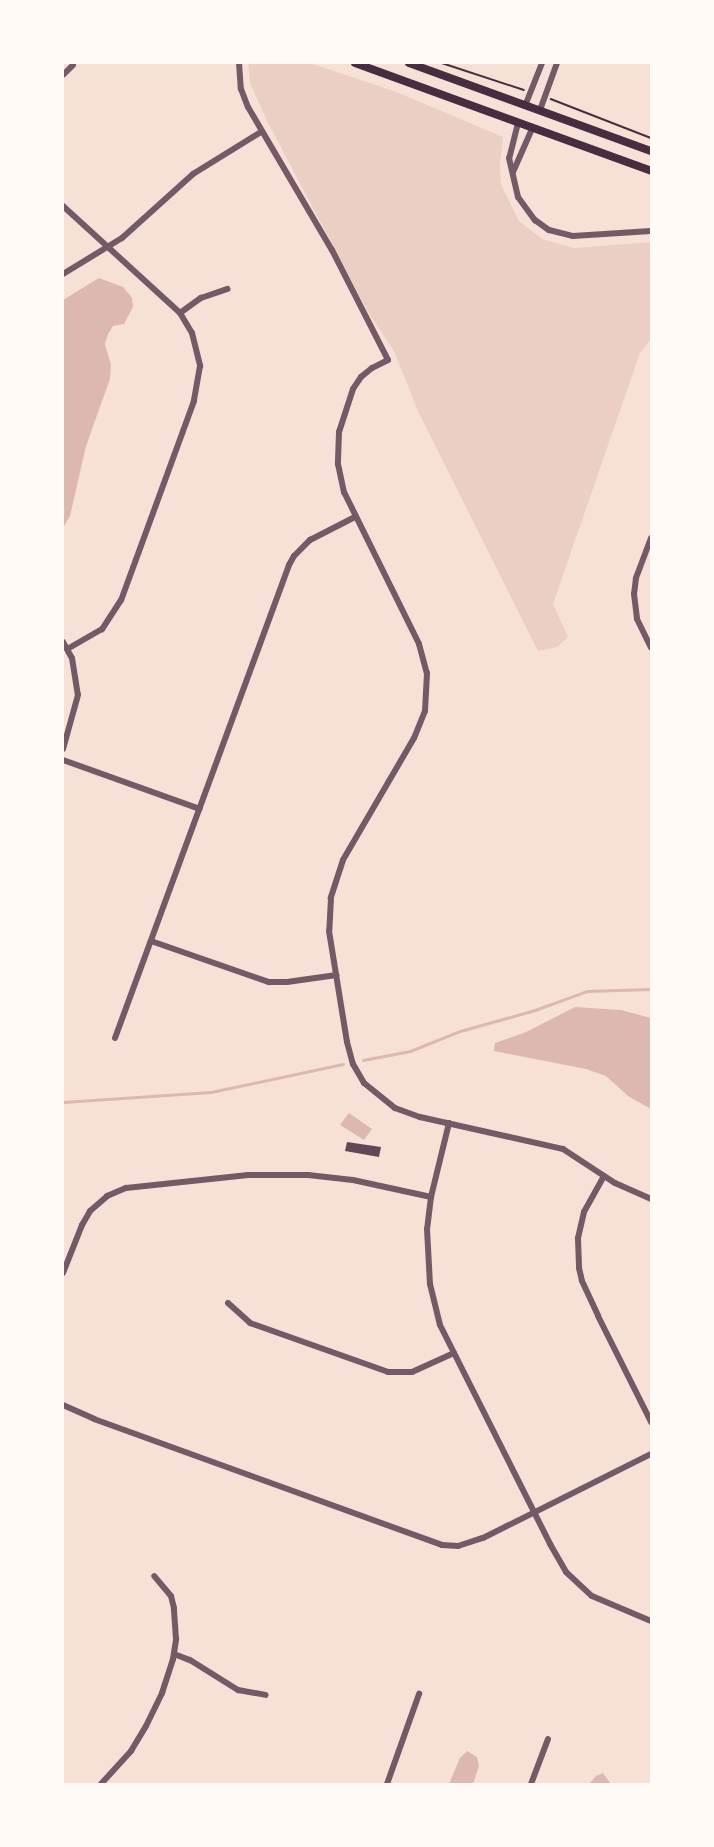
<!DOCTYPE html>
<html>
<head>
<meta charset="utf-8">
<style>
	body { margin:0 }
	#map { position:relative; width:714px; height:1847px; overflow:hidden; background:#f7e1d7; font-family:"PT Sans Narrow",sans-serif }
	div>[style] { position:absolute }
	.green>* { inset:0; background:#ebcfc5 }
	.water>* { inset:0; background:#dcb8b0 }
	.stream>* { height:3px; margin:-1.5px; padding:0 1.5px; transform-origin:1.5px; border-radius:1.5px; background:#dcb8b0 }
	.building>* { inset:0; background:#644757 }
	.path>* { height:1.5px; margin:-0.75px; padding:0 0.75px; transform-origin:0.75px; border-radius:0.75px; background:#4a2c40 }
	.minor>* { height:6px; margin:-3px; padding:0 3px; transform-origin:3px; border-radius:3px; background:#755966 }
	.secondary>* { height:8px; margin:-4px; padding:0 4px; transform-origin:4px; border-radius:4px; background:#4a2c40 }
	span { translate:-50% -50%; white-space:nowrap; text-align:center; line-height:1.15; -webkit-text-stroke:4.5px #fffaf5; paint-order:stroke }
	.frame { position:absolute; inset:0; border:64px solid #fffaf5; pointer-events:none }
</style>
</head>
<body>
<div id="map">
	<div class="green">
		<div style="clip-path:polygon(248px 63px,310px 63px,394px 91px,503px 137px,500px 163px,501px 184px,519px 221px,542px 239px,574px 248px,651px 242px,651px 339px,640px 353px,553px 604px,568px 637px,557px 647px,538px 651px,418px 411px,394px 351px,368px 312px,268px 123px,250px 83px)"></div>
	</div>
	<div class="water">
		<div style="clip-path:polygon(99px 278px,123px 287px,132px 298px,133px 307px,124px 324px,113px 326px,108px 334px,105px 344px,111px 365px,110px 379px,86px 446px,70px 516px,63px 528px,63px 300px)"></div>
		<div style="clip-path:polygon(575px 1007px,621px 1010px,651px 1018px,651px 1109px,628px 1096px,606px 1076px,586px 1069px,494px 1051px,495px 1043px,526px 1032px)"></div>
		<div style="clip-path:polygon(349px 1113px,372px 1129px,364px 1140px,340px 1125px)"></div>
		<div style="clip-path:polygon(467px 1751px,477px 1757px,479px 1766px,473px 1784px,449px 1784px,460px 1758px)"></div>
		<div style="clip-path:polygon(603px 1773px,611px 1784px,589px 1784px,596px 1776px)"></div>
	</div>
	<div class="stream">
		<div style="left:363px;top:1060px;width:48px;rotate:-10.8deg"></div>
		<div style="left:410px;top:1051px;width:54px;rotate:-21.8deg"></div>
		<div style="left:460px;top:1031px;width:78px;rotate:-15.6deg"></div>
		<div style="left:535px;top:1010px;width:55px;rotate:-20.1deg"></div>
		<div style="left:587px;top:991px;width:64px;rotate:-1.8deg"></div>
		<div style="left:63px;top:1102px;width:148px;rotate:-3.9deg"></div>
		<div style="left:211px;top:1092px;width:135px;rotate:-12deg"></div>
	</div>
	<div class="building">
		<div style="clip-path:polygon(347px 1142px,381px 1147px,379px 1157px,345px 1151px)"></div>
	</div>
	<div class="path">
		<div style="left:442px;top:63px;width:86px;rotate:18.2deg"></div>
		<div style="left:551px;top:99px;width:107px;rotate:21.3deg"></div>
	</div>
	<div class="minor">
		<div style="left:239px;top:63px;width:26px;rotate:86deg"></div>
		<div style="left:241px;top:89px;width:19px;rotate:69deg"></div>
		<div style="left:248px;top:107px;width:166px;rotate:59.6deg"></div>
		<div style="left:332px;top:250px;width:123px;rotate:63deg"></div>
		<div style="left:388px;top:360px;width:18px;rotate:153deg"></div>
		<div style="left:372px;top:368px;width:14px;rotate:141deg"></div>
		<div style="left:361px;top:377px;width:14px;rotate:124deg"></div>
		<div style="left:353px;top:389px;width:45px;rotate:108deg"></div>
		<div style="left:339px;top:432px;width:32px;rotate:92deg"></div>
		<div style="left:338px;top:464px;width:29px;rotate:78deg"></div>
		<div style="left:344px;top:492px;width:169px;rotate:63.7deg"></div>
		<div style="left:419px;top:644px;width:30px;rotate:75deg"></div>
		<div style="left:427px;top:673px;width:38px;rotate:93deg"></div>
		<div style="left:425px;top:711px;width:29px;rotate:112deg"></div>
		<div style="left:414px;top:738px;width:141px;rotate:120.2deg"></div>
		<div style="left:343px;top:860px;width:40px;rotate:108deg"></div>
		<div style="left:331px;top:898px;width:33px;rotate:93deg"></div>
		<div style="left:329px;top:931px;width:112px;rotate:80.8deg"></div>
		<div style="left:347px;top:1042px;width:23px;rotate:75deg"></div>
		<div style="left:353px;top:1064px;width:22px;rotate:60deg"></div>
		<div style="left:364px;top:1083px;width:40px;rotate:39deg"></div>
		<div style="left:395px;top:1108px;width:27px;rotate:20deg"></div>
		<div style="left:420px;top:1117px;width:147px;rotate:12.6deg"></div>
		<div style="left:563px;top:1149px;width:62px;rotate:33.2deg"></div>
		<div style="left:615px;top:1183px;width:39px;rotate:24deg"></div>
		<div style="left:63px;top:75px;width:14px;rotate:-45deg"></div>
		<div style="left:525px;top:106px;width:46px;rotate:-68.4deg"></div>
		<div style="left:540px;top:110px;width:50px;rotate:-70.1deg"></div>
		<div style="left:518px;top:123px;width:36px;rotate:104deg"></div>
		<div style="left:509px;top:158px;width:40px;rotate:77deg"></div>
		<div style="left:518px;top:197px;width:29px;rotate:54deg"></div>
		<div style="left:535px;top:220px;width:17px;rotate:36deg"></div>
		<div style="left:549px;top:230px;width:25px;rotate:14deg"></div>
		<div style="left:573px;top:236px;width:78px;rotate:-3.7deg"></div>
		<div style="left:513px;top:172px;width:47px;rotate:-66.2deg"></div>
		<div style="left:63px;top:206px;width:159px;rotate:42.4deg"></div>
		<div style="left:180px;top:313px;width:23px;rotate:59deg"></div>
		<div style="left:192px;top:333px;width:34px;rotate:76deg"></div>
		<div style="left:200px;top:366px;width:36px;rotate:100deg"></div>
		<div style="left:194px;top:401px;width:212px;rotate:110.1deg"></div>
		<div style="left:121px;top:600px;width:35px;rotate:123deg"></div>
		<div style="left:102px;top:629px;width:39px;rotate:150deg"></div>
		<div style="left:63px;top:274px;width:69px;rotate:-31.4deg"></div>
		<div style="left:122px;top:238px;width:96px;rotate:-42deg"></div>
		<div style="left:193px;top:174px;width:80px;rotate:-31.7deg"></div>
		<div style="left:180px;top:313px;width:26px;rotate:-36deg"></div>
		<div style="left:201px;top:298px;width:28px;rotate:-19deg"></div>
		<div style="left:651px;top:538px;width:43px;rotate:110.6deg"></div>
		<div style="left:636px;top:578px;width:16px;rotate:97deg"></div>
		<div style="left:634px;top:594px;width:25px;rotate:83deg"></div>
		<div style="left:637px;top:619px;width:32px;rotate:64deg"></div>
		<div style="left:63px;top:642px;width:18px;rotate:61deg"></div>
		<div style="left:72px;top:658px;width:37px;rotate:81deg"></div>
		<div style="left:78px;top:695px;width:56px;rotate:105.5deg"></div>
		<div style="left:63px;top:760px;width:145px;rotate:19.7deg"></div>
		<div style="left:151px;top:941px;width:125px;rotate:19.2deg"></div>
		<div style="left:269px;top:982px;width:18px"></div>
		<div style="left:287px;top:982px;width:50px;rotate:-8deg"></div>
		<div style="left:115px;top:1038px;width:504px;rotate:-69.8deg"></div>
		<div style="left:289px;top:565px;width:10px;rotate:-61deg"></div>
		<div style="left:294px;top:556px;width:23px;rotate:-45deg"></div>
		<div style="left:310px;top:540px;width:51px;rotate:-27.1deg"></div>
		<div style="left:449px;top:1123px;width:76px;rotate:103.7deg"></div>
		<div style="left:431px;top:1197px;width:32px;rotate:97deg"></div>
		<div style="left:427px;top:1229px;width:55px;rotate:86.9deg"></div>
		<div style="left:430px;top:1284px;width:42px;rotate:76.3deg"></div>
		<div style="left:440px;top:1325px;width:245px;rotate:63.3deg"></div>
		<div style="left:550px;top:1544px;width:32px;rotate:60deg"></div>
		<div style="left:566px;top:1572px;width:35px;rotate:43deg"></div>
		<div style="left:592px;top:1596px;width:64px;rotate:23deg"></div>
		<div style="left:604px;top:1176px;width:41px;rotate:119.1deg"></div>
		<div style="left:584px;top:1212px;width:27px;rotate:103deg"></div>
		<div style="left:578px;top:1238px;width:30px;rotate:88deg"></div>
		<div style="left:579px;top:1268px;width:13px;rotate:77deg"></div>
		<div style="left:582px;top:1281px;width:38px;rotate:65deg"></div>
		<div style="left:598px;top:1316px;width:119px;rotate:63.4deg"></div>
		<div style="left:63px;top:1273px;width:52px;rotate:-68.4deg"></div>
		<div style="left:82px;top:1225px;width:16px;rotate:-60deg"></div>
		<div style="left:90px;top:1211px;width:23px;rotate:-41deg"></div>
		<div style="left:107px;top:1196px;width:21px;rotate:-23deg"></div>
		<div style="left:126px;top:1188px;width:123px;rotate:-6.1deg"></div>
		<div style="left:248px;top:1175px;width:60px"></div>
		<div style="left:308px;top:1175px;width:45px;rotate:6.3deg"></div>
		<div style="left:353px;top:1180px;width:80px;rotate:12.3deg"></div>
		<div style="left:228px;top:1303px;width:30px;rotate:42deg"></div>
		<div style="left:250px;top:1323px;width:146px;rotate:19.5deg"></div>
		<div style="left:388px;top:1372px;width:24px"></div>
		<div style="left:412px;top:1372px;width:46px;rotate:-24.3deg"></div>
		<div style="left:63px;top:1405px;width:34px;rotate:24deg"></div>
		<div style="left:94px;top:1419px;width:370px;rotate:19.9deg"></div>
		<div style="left:442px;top:1545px;width:16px;rotate:4deg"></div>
		<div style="left:458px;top:1546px;width:26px;rotate:-18deg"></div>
		<div style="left:483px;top:1538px;width:188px;rotate:-26.6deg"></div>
		<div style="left:174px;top:1654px;width:17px;rotate:21deg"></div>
		<div style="left:190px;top:1660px;width:57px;rotate:32deg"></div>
		<div style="left:238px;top:1690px;width:28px;rotate:10deg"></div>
		<div style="left:101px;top:1784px;width:45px;rotate:-47.7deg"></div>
		<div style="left:131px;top:1751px;width:29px;rotate:-59deg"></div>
		<div style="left:146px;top:1726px;width:37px;rotate:-64deg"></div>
		<div style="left:162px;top:1693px;width:36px;rotate:-72deg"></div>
		<div style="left:173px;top:1659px;width:20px;rotate:-81deg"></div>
		<div style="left:176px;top:1639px;width:31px;rotate:-94deg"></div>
		<div style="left:174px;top:1608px;width:12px;rotate:-104deg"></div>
		<div style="left:171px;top:1596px;width:26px;rotate:-130deg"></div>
		<div style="left:387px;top:1784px;width:96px;rotate:-70.4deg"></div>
		<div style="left:531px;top:1784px;width:48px;rotate:-69.3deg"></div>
	</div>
	<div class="secondary">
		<div style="left:355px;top:63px;width:315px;rotate:20deg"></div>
		<div style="left:409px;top:63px;width:258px;rotate:20deg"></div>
	</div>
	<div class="frame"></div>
</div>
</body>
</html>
